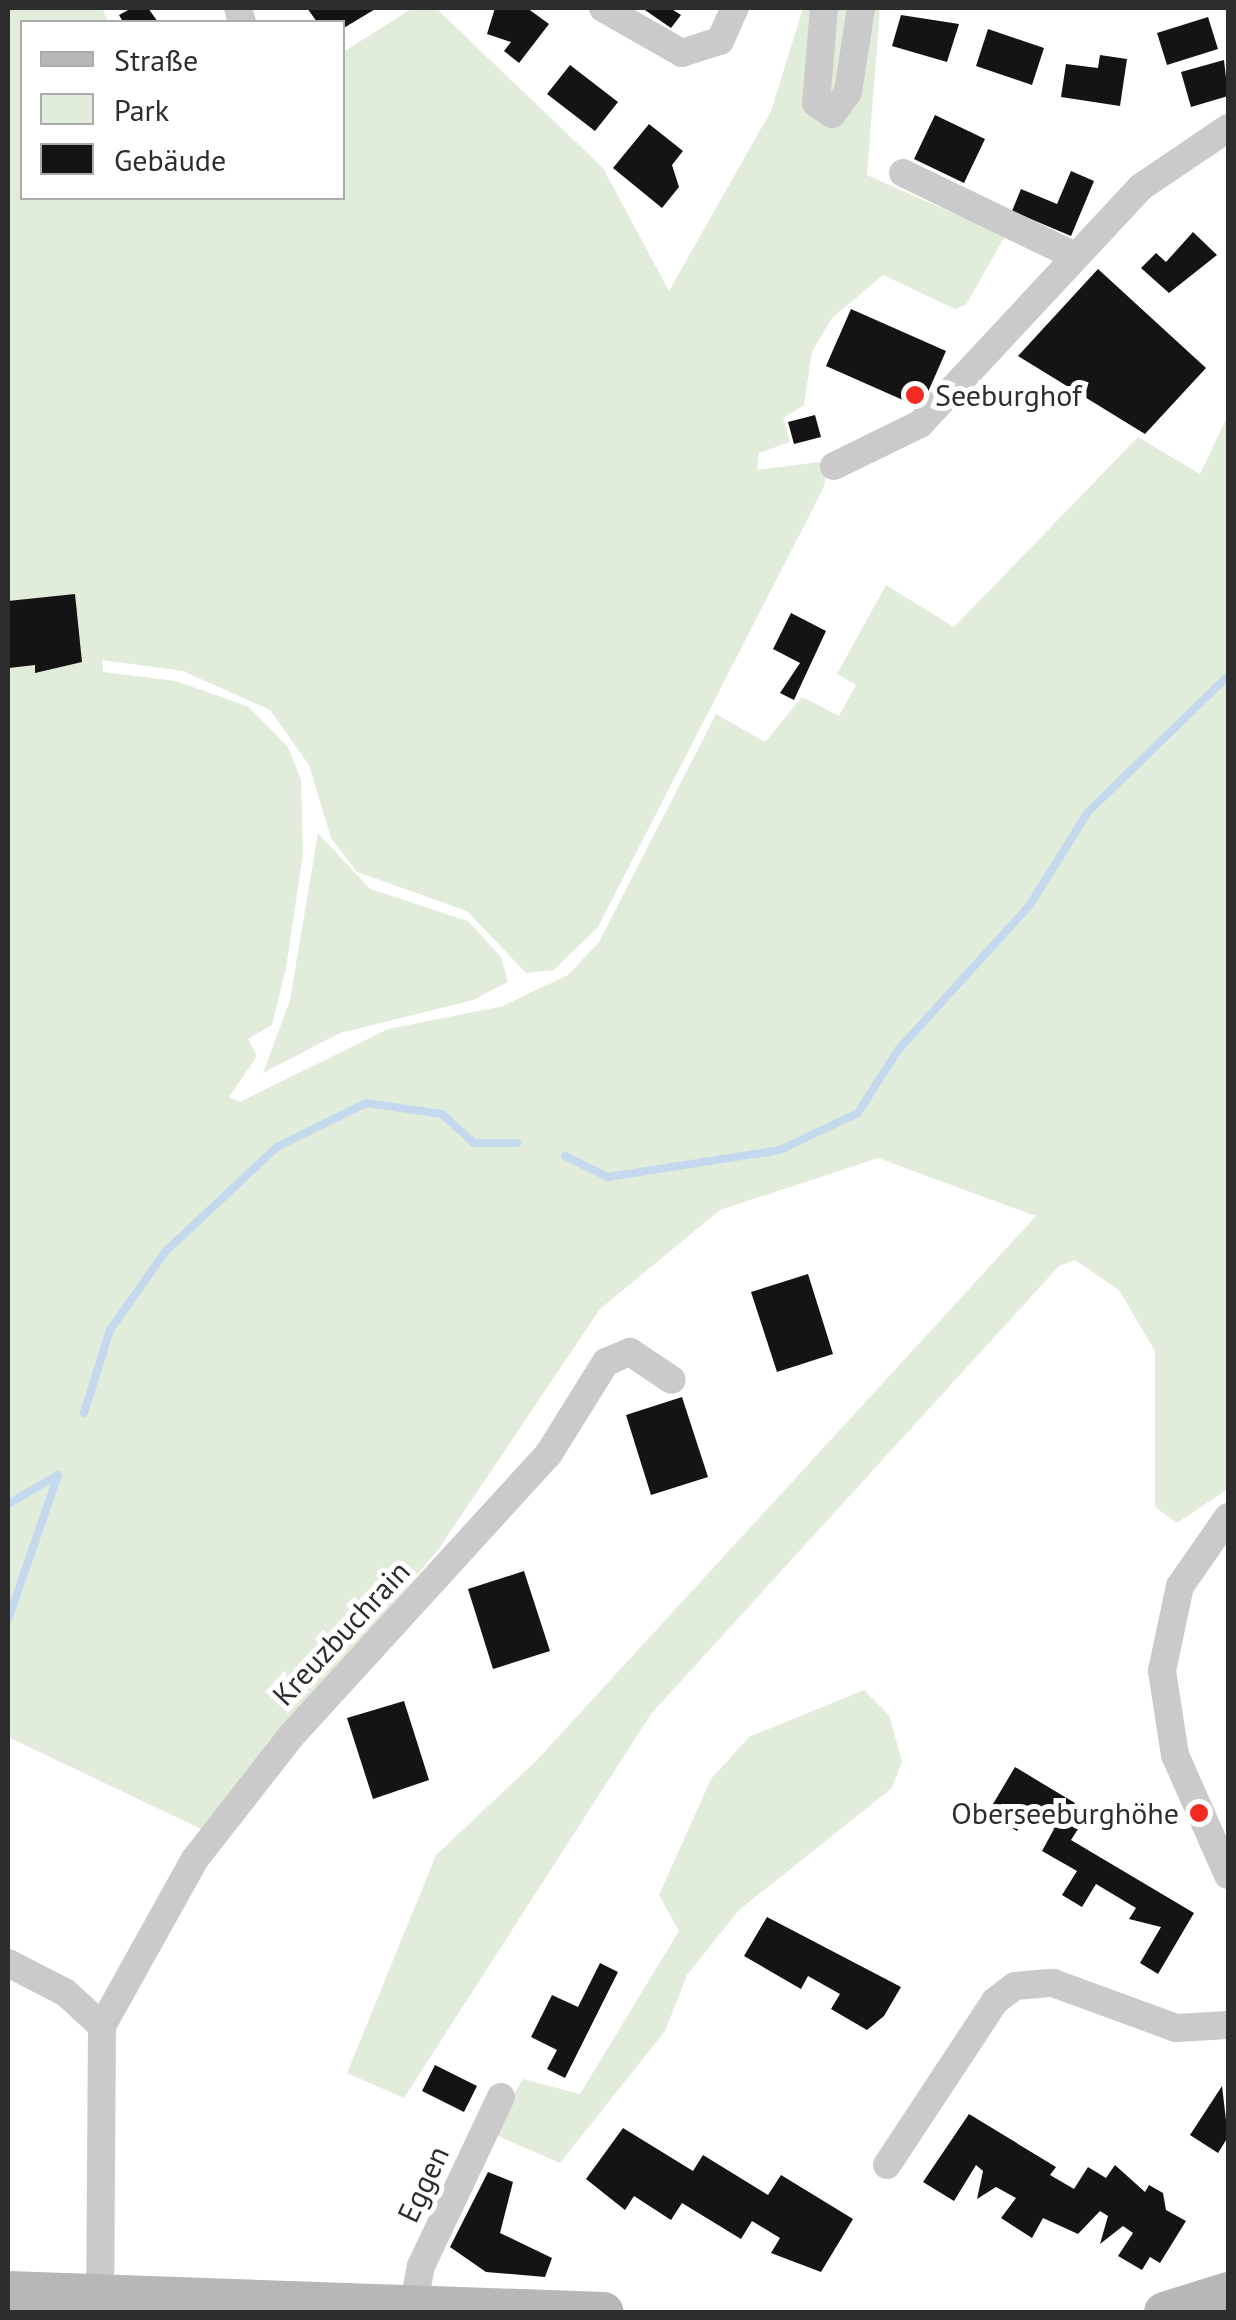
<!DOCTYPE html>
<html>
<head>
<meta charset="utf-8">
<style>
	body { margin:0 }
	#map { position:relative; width:1236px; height:2320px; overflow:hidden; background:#fff; font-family:"PT Sans",sans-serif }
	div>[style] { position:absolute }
	.green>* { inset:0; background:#e2ecda }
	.stream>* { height:8px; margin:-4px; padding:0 4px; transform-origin:4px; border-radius:4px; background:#c4d9ee }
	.building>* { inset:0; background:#141414 }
	.street>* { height:28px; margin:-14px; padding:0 14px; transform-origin:14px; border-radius:14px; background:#cacaca }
	.secondary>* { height:40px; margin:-20px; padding:0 20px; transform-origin:20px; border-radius:20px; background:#b7b7b7 }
	.dots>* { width:28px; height:28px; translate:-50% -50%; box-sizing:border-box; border:5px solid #fff; border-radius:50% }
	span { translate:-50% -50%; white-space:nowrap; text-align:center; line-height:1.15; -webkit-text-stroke:10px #fff; paint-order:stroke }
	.poi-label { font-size:30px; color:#2d2d2d }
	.left { translate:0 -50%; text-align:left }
	.right { translate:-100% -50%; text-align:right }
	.street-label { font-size:30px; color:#2d2d2d }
	.frame { position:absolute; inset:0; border:10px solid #2d2d2d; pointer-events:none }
	.legend { position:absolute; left:20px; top:20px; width:325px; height:180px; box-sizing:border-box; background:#fff; border:2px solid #ababab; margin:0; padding:12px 18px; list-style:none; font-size:30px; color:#2d2d2d }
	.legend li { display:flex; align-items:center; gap:20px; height:50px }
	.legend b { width:50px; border:2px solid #ababab }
</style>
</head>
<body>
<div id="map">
	<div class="green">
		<div style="clip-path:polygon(8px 8px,102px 8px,108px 22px,22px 22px,22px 198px,342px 198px,343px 52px,413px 8px,436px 8px,603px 168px,669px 291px,771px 111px,803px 8px,880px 8px,867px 175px,1005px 236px,966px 305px,955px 309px,883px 275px,832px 318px,812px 352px,804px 405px,783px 418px,790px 442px,759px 453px,757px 470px,819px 462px,829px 465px,823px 489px,598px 927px,554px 970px,526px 973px,467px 911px,357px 872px,331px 838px,309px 765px,270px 710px,183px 671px,102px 660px,103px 672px,176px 681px,249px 707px,288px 747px,301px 780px,303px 854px,286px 968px,272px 1025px,248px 1039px,257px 1056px,229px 1097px,240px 1102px,388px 1029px,503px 1006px,568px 975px,599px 942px,716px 714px,765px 742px,802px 697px,839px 716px,856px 685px,837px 674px,886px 585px,954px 627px,1138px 437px,1200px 474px,1228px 415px,1228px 1489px,1177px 1523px,1155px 1507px,1155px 1351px,1119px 1290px,1075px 1260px,1059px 1266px,651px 1714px,404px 2098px,347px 2073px,436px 1855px,537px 1760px,1036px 1216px,878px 1158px,720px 1210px,600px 1309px,438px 1550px,201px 1829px,8px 1737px)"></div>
		<div style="clip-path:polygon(318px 833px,370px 889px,468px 921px,501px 957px,508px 982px,473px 1000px,340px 1033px,263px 1073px,290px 1000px)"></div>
		<div style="clip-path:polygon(864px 1690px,889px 1715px,902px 1761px,892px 1788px,739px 1910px,687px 1975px,665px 2031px,560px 2163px,491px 2133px,523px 2079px,580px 2094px,679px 1931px,659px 1895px,711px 1779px,749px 1737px)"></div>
	</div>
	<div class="stream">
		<div style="left:565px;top:1156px;width:48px;rotate:26deg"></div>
		<div style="left:608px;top:1177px;width:174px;rotate:-8.9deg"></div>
		<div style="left:780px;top:1150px;width:86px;rotate:-25.4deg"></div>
		<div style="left:858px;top:1113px;width:75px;rotate:-57.6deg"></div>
		<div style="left:898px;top:1050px;width:195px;rotate:-47.7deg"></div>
		<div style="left:1029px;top:906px;width:111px;rotate:-57.9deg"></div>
		<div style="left:1088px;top:812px;width:195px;rotate:-44.2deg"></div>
		<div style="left:84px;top:1413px;width:87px;rotate:-72.6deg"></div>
		<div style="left:110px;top:1330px;width:95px;rotate:-54.8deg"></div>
		<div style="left:165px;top:1252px;width:154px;rotate:-43.2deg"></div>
		<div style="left:277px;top:1147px;width:99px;rotate:-26.3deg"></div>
		<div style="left:366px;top:1103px;width:77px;rotate:8.2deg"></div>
		<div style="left:442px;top:1114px;width:43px;rotate:42.2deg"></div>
		<div style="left:474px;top:1143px;width:43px"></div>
		<div style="left:8px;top:1504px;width:58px;rotate:-30.1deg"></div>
		<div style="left:8px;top:1620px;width:153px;rotate:-71deg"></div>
	</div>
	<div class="building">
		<div style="clip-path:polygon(132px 8px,148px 8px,158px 22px,123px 22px,119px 15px)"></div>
		<div style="clip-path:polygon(307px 8px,377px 8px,342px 29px,317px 22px)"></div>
		<div style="clip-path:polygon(495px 8px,527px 8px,549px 24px,519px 63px,504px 51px,511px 42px,487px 34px)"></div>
		<div style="clip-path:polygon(642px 8px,670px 8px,681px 15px,671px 28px)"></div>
		<div style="clip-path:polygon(901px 15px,959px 24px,947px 62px,892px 46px)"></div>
		<div style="clip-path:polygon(1208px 17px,1218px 49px,1167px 65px,1157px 33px)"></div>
		<div style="clip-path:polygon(988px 29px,1044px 48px,1032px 85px,976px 66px)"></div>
		<div style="clip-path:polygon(1100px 55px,1127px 59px,1120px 106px,1061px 97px,1066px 64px,1098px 68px)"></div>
		<div style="clip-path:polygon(1224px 60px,1228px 96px,1191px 107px,1181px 72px)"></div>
		<div style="clip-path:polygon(570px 65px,618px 102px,595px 131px,547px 94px)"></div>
		<div style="clip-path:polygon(935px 115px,985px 139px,964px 183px,914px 159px)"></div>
		<div style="clip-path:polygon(649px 124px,683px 151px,672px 165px,679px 187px,662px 208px,613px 168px)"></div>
		<div style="clip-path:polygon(1071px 171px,1094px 181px,1071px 236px,1012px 211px,1021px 189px,1057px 204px)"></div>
		<div style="clip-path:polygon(1193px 232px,1217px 255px,1169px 293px,1141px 268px,1156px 253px,1166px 262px)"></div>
		<div style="clip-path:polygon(1098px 269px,1206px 368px,1145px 434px,1018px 356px)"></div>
		<div style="clip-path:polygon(851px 309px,946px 351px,921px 408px,826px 366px)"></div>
		<div style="clip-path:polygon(815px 415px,821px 437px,794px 444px,788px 422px)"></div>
		<div style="clip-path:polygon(75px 594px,82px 662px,35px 673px,35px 665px,9px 668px,8px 601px)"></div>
		<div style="clip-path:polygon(791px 613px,826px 631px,794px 700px,780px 693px,800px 663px,773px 649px)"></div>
		<div style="clip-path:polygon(808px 1274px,833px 1354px,777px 1372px,751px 1292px)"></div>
		<div style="clip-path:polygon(682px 1397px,708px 1477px,651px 1495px,626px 1415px)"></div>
		<div style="clip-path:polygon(524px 1571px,550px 1651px,493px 1669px,468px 1589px)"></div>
		<div style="clip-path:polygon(404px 1701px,429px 1780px,373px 1799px,347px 1718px)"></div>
		<div style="clip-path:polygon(1015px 1767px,1075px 1803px,1071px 1810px,1085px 1818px,1071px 1840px,1194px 1913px,1158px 1974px,1140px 1963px,1161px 1927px,1129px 1919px,1136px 1908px,1096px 1884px,1082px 1907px,1062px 1895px,1077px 1871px,1042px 1851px,1054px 1829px,1026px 1817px,1017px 1831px,997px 1819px,1002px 1809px,993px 1804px)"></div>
		<div style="clip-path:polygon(767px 1917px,901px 1987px,884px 2016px,867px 2030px,831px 2009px,840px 1994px,808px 1976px,801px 1989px,744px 1956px)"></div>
		<div style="clip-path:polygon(600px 1963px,618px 1972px,565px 2078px,547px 2069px,557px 2050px,531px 2037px,552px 1995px,578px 2007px)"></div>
		<div style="clip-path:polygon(435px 2065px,477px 2086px,464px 2112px,422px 2091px)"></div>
		<div style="clip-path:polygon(1222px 2086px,1228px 2137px,1218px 2153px,1190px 2135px)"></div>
		<div style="clip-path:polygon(969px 2114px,1056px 2167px,1050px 2175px,1074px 2189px,1088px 2167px,1106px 2178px,1115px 2165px,1145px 2192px,1149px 2185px,1163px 2193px,1166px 2210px,1186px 2221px,1160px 2263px,1150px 2257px,1142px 2270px,1118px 2256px,1133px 2233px,1123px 2226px,1100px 2244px,1108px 2216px,1100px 2211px,1078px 2234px,1043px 2218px,1032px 2238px,1001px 2218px,1016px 2198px,996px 2187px,977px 2199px,983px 2171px,976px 2165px,954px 2201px,923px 2182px)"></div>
		<div style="clip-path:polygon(623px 2128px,693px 2171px,703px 2155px,768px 2195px,781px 2175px,853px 2219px,821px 2272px,771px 2253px,780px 2238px,752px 2221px,741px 2239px,682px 2203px,671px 2220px,634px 2196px,625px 2210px,586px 2179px)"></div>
		<div style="clip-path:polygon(488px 2172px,513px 2182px,500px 2233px,552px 2258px,545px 2277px,486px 2272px,450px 2247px)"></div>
	</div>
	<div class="street">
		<div style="left:238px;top:8px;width:15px;rotate:74deg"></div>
		<div style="left:603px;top:8px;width:91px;rotate:29.7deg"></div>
		<div style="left:682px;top:53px;width:40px;rotate:-18deg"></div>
		<div style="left:720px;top:41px;width:36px;rotate:-66deg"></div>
		<div style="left:824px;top:8px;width:95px;rotate:94.8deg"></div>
		<div style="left:816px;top:103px;width:19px;rotate:35deg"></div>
		<div style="left:832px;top:114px;width:27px;rotate:-54deg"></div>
		<div style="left:848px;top:92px;width:85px;rotate:-81.2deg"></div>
		<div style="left:903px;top:173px;width:191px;rotate:25.8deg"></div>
		<div style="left:834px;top:466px;width:96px;rotate:-26deg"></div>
		<div style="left:920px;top:424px;width:324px;rotate:-47deg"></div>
		<div style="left:1141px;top:187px;width:105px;rotate:-34.1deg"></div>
		<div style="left:1228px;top:1517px;width:84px;rotate:124.8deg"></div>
		<div style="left:1180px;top:1586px;width:87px;rotate:102deg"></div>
		<div style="left:1162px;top:1671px;width:85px;rotate:81.2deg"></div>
		<div style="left:1175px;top:1755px;width:131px;rotate:66.2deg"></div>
		<div style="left:8px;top:1963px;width:65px;rotate:27.3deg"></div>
		<div style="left:66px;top:1993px;width:49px;rotate:42.5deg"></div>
		<div style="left:102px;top:2026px;width:261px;rotate:90.4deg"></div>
		<div style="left:102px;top:2026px;width:191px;rotate:-60.9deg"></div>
		<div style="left:195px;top:1859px;width:156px;rotate:-52deg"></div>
		<div style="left:291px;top:1736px;width:381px;rotate:-47.6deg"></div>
		<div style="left:548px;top:1455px;width:110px;rotate:-58.1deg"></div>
		<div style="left:606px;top:1362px;width:26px;rotate:-23deg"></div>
		<div style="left:630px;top:1352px;width:50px;rotate:33.7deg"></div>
		<div style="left:887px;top:2165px;width:196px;rotate:-56.6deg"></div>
		<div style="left:995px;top:2001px;width:25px;rotate:-37deg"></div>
		<div style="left:1015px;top:1986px;width:38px;rotate:-5deg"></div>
		<div style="left:1053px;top:1983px;width:131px;rotate:20.1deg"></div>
		<div style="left:1176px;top:2028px;width:52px;rotate:-3.3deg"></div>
		<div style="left:414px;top:2302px;width:37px;rotate:-79deg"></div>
		<div style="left:421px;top:2266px;width:187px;rotate:-64.7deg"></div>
	</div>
	<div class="secondary">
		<div style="left:8px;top:2291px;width:596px;rotate:2.02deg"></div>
		<div style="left:1164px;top:2312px;width:67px;rotate:-17.4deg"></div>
	</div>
	<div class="dots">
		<div style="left:915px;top:395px;background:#f22a22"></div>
		<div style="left:1199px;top:1813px;background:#f22a22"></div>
	</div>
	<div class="poi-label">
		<span class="left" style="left:935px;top:395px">Seeburghof</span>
		<span class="right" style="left:1179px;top:1813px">Oberseeburghöhe</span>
	</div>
	<div class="street-label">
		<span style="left:341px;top:1633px;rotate:-47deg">Kreuzbuchrain</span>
		<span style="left:423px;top:2184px;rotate:-65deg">Eggen</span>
	</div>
	<div class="frame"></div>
	<ul class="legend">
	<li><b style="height:12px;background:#b7b7b7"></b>Straße</li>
	<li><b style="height:28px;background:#e2ecda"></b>Park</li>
	<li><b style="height:28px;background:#141414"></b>Gebäude</li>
	</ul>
</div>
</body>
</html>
